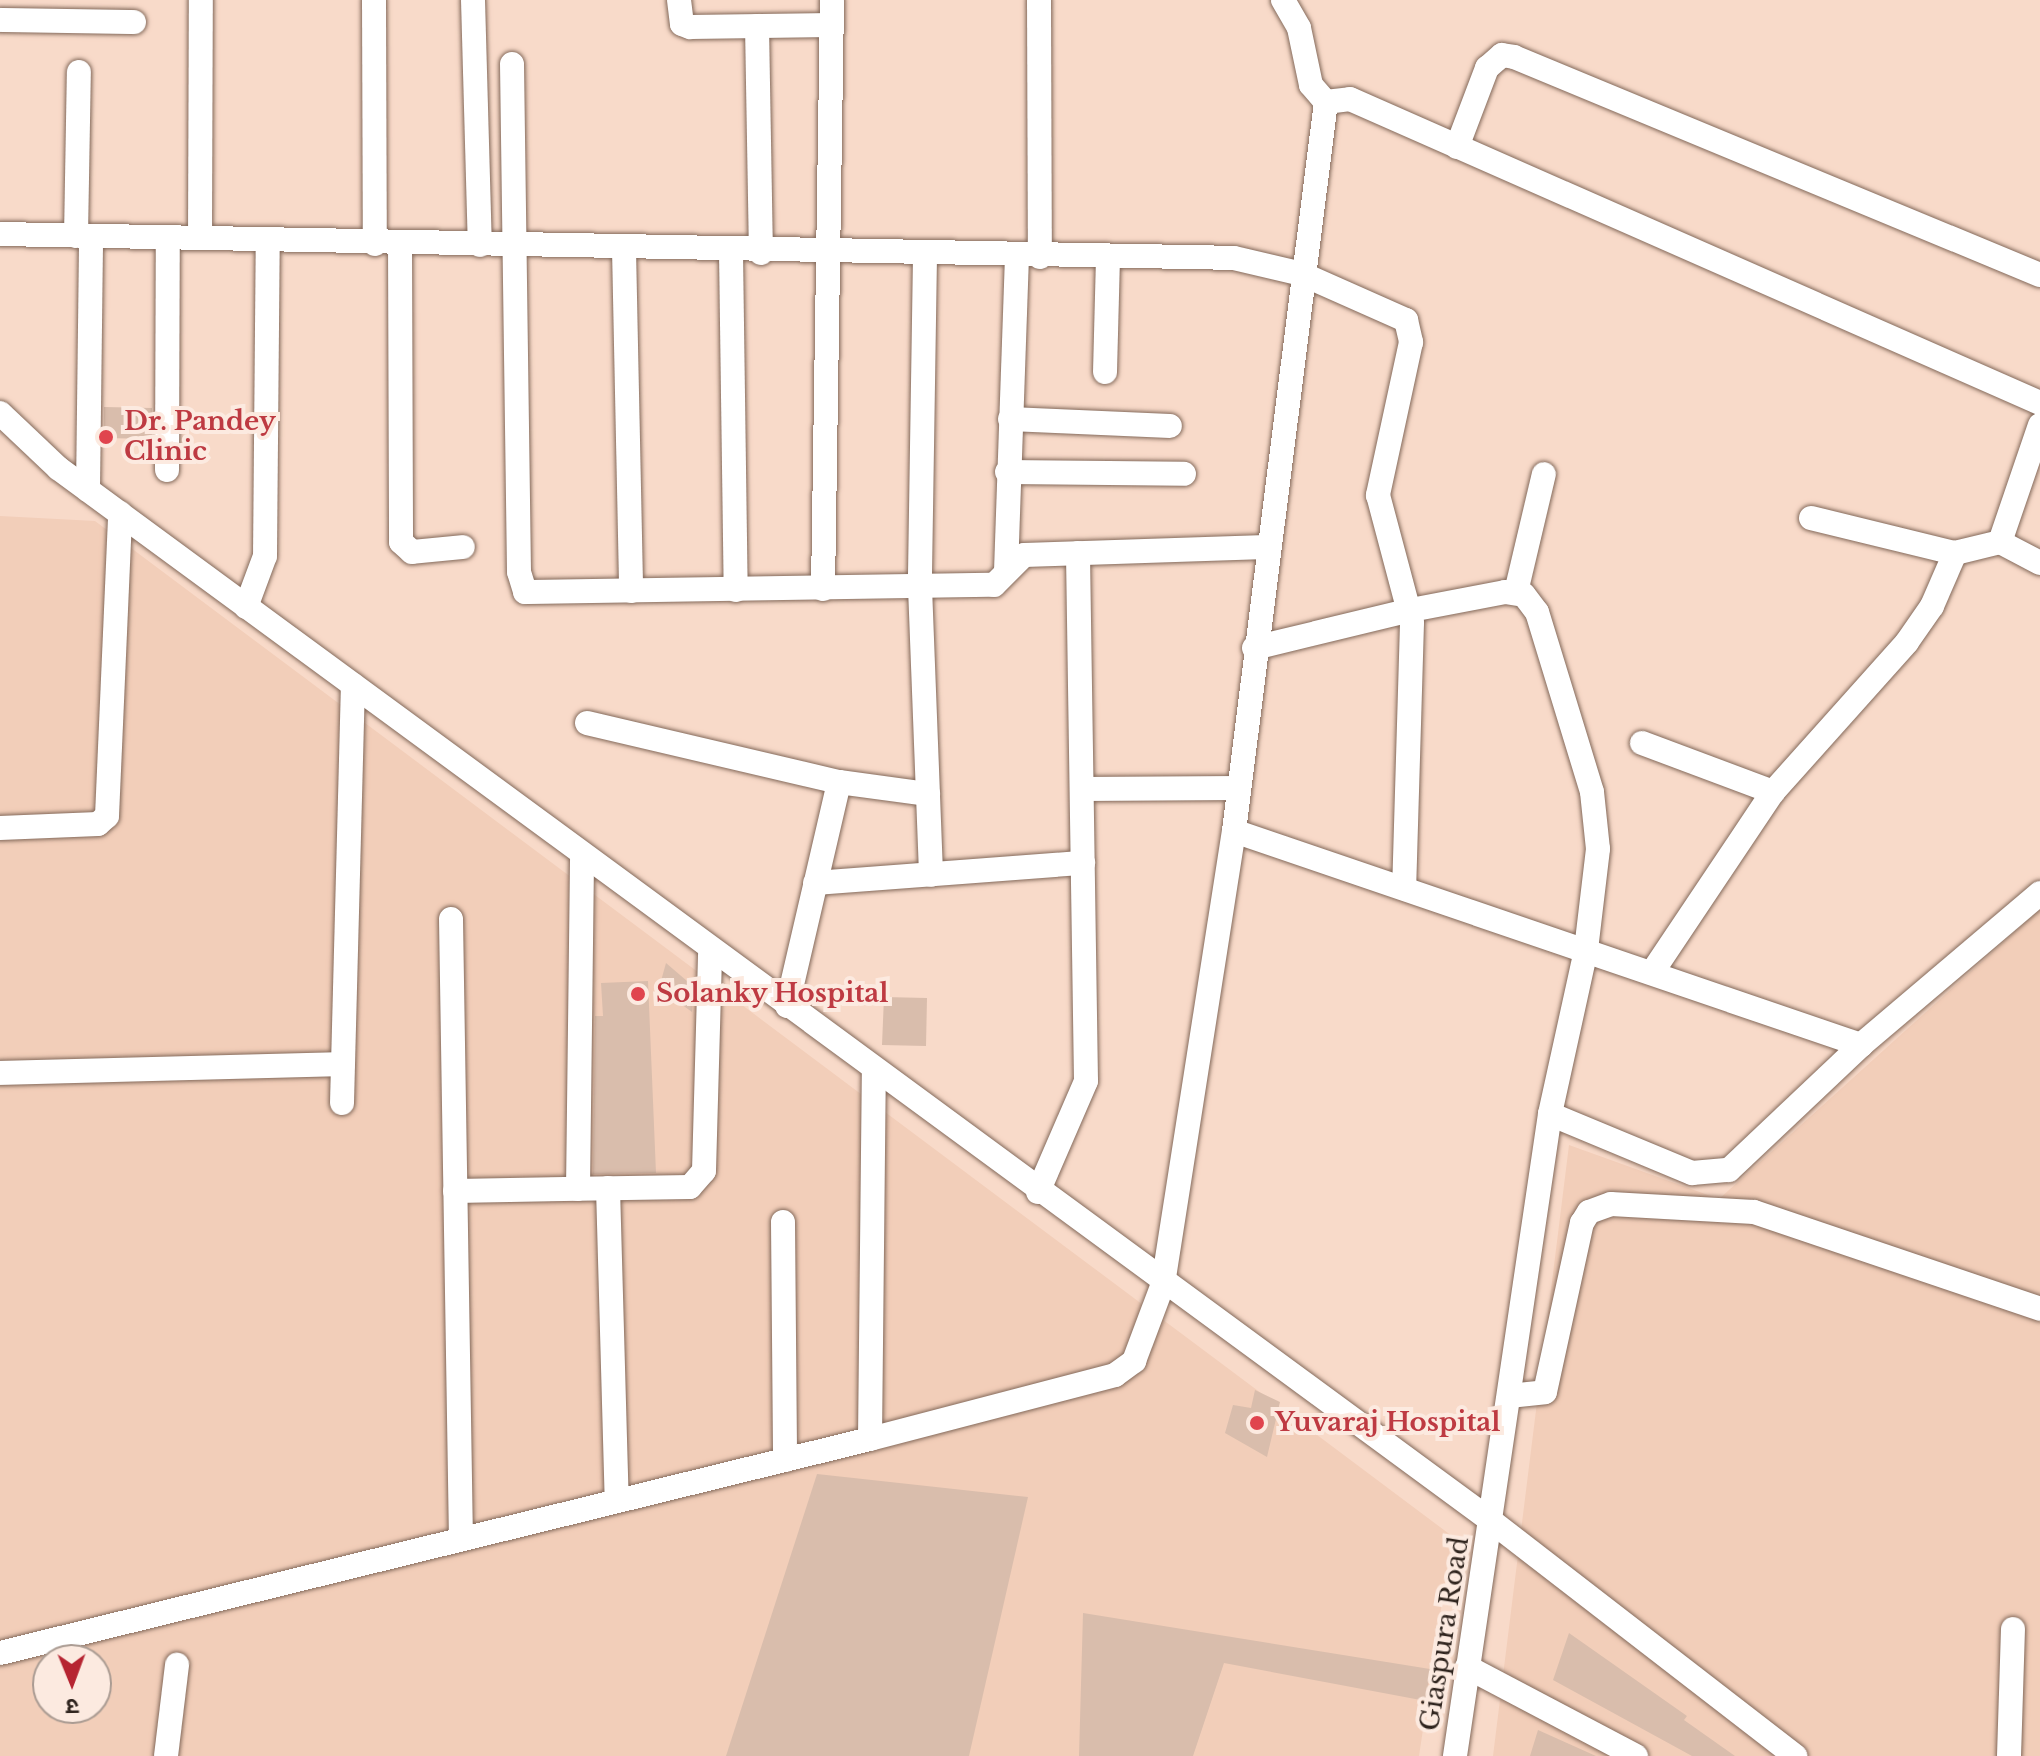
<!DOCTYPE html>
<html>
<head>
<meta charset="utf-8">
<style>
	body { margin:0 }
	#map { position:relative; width:2040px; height:1756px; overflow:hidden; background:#f8dac9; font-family:"Libre Baskerville","Noto Sans Devanagari",serif }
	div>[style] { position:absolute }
	.built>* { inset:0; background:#f2ceb9 }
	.building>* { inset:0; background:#d9bdac }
	.roads { filter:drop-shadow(0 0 2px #83695a) drop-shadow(0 0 2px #83695a) }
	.minor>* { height:24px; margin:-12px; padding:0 12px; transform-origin:12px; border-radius:12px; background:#fff }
	.dots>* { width:22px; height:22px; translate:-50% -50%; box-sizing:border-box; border:4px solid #fceae0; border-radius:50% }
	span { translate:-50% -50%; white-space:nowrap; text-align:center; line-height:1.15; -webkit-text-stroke:8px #fceae0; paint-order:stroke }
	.health-label { font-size:26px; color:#be3a42; font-weight:700 }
	.left { translate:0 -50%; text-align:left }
	.street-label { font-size:26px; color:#2f241e }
	.north { position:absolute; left:32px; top:1644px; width:80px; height:80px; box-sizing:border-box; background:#fceae0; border:2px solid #aa9b92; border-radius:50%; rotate:179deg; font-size:22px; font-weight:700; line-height:32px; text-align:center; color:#2f241e }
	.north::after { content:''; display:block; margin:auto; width:28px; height:36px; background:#b62431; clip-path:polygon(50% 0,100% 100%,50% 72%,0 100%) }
</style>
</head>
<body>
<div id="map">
	<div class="built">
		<div style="clip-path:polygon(evenodd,0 516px,95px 521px,1452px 1536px,1419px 1756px,0 1756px,0 516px,48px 1660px,96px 1660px,96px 1708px,48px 1708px,48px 1660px)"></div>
		<div style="clip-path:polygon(2040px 909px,2040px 1756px,1493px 1756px,1569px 1145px,1719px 1199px)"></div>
	</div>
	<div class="building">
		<div style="clip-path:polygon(104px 407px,152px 408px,152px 439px,104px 438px)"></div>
		<div style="clip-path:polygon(666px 963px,694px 987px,692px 1012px,659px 988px)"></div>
		<div style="clip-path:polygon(648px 981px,656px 1173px,593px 1174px,595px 1016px,603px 1016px,601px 983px)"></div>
		<div style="clip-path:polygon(884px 997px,927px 998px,926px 1046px,882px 1045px)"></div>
		<div style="clip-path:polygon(1255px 1390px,1280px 1402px,1267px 1457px,1225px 1433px,1233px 1405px,1251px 1408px)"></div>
		<div style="clip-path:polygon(817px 1474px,1028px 1497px,969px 1756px,726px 1756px)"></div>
		<div style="clip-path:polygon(1083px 1613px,1430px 1669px,1426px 1701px,1224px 1663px,1193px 1756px,1079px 1756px)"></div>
		<div style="clip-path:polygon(1569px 1633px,1687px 1716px,1684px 1720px,1735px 1756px,1692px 1756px,1553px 1680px)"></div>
		<div style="clip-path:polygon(1538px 1730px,1596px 1756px,1530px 1756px)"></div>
	</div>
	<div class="roads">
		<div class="minor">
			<div style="left:374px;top:0;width:244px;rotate:89.8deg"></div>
			<div style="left:473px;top:0;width:245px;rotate:88.4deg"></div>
			<div style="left:679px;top:0;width:24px;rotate:83deg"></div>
			<div style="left:682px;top:24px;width:9px;rotate:21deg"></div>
			<div style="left:690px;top:27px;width:142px;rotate:-0.8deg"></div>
			<div style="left:1039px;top:0;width:257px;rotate:89.8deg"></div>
			<div style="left:1283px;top:0;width:32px;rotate:60deg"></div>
			<div style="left:1299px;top:28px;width:58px;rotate:78.1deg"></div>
			<div style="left:1311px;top:85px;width:23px;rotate:49deg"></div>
			<div style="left:0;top:20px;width:134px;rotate:0.9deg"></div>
			<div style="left:757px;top:26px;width:227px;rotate:89deg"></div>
			<div style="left:512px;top:64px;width:508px;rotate:89.21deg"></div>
			<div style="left:519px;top:572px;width:21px;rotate:73deg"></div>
			<div style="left:525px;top:592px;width:469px;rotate:-0.9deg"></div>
			<div style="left:994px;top:585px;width:42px;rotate:-45deg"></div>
			<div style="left:1024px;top:555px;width:242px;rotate:-1.9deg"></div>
			<div style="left:1457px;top:147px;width:85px;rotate:-69.2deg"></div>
			<div style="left:1487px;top:68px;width:20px;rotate:-41deg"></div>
			<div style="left:1502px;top:55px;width:12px;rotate:9deg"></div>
			<div style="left:1514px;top:57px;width:569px;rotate:22.51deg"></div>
			<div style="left:0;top:234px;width:1234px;rotate:1.11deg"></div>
			<div style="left:1234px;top:258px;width:70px;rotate:13.2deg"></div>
			<div style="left:1302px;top:274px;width:114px;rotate:23.9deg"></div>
			<div style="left:1406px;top:320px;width:23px;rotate:77deg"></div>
			<div style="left:1411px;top:342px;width:157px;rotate:102.2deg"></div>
			<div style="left:1378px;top:495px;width:132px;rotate:75.1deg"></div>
			<div style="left:1412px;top:623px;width:264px;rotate:91.7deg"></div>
			<div style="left:76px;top:236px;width:164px;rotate:-89deg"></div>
			<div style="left:200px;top:238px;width:238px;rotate:-89.8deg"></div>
			<div style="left:400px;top:243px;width:299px;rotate:89.8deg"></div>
			<div style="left:401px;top:542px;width:15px;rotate:42deg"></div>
			<div style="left:412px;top:552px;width:51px;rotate:-5.6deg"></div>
			<div style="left:624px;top:249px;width:342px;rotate:88.8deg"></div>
			<div style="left:731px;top:252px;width:338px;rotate:89.2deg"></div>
			<div style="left:925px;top:256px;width:331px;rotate:90.9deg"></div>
			<div style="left:920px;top:587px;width:288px;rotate:87.8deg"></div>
			<div style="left:1105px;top:372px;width:115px;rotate:-88.5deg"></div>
			<div style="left:0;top:413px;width:80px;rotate:43.5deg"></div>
			<div style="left:58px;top:468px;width:1777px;rotate:36.3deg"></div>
			<div style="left:1490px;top:1520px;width:386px;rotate:37.7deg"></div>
			<div style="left:1010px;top:419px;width:160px;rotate:2.5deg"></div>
			<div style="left:2040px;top:425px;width:124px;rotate:108.9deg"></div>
			<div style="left:2000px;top:542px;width:45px;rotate:27.7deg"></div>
			<div style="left:167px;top:470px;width:233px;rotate:-89.8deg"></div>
			<div style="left:1007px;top:472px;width:177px;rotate:0.6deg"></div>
			<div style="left:88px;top:490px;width:254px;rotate:-89.3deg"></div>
			<div style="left:1811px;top:518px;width:148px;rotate:13.7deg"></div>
			<div style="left:1955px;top:553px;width:46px;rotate:-13.7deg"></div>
			<div style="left:1006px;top:571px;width:314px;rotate:-88deg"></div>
			<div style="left:823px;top:589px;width:589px;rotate:-89.12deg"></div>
			<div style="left:1516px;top:592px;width:121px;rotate:-76.7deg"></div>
			<div style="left:246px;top:607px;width:54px;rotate:-69.6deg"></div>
			<div style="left:265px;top:556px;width:316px;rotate:-89.5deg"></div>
			<div style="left:1254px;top:648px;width:162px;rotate:-13.6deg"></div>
			<div style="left:1411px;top:610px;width:96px;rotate:-10.8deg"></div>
			<div style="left:1505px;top:592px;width:19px;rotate:9deg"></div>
			<div style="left:1524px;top:595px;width:21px;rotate:53deg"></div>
			<div style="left:1537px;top:612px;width:188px;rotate:73deg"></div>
			<div style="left:1592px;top:792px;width:57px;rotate:84deg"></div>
			<div style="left:1598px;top:849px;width:102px;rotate:96.8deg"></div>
			<div style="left:1586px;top:950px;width:168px;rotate:102.4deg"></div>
			<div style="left:1550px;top:1114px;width:649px;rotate:98.42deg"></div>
			<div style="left:587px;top:723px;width:259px;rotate:13.2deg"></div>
			<div style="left:839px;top:782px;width:90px;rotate:7.7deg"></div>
			<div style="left:1642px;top:743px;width:140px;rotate:20.5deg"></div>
			<div style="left:1082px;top:789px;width:156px;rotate:-0.4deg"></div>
			<div style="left:0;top:828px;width:98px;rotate:-2.3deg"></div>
			<div style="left:98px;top:824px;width:12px;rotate:-42deg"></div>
			<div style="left:107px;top:816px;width:303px;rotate:-87.5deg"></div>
			<div style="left:1234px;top:831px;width:663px;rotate:18.85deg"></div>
			<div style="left:815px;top:883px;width:269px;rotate:-4.3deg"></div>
			<div style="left:451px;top:919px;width:620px;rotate:89.08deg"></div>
			<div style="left:1653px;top:971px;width:216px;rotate:-56.2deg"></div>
			<div style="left:1773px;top:792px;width:201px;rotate:-48.2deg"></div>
			<div style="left:1907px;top:642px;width:44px;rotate:-55.2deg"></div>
			<div style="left:1932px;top:606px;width:58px;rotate:-66.5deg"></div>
			<div style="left:787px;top:1006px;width:230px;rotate:-76.9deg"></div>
			<div style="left:0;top:1073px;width:343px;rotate:-1.5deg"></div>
			<div style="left:342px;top:1103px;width:418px;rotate:-88.5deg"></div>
			<div style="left:1550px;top:1114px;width:154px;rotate:22.6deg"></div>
			<div style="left:1692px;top:1173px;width:37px;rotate:-5deg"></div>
			<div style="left:1729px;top:1170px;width:182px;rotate:-43.4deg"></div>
			<div style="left:1861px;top:1045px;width:235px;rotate:-40.3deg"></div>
			<div style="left:608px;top:1188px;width:313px;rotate:88.4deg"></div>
			<div style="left:578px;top:1189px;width:334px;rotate:-89.3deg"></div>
			<div style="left:455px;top:1191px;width:235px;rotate:-1deg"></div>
			<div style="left:690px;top:1187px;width:21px;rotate:-49deg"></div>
			<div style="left:704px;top:1171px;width:221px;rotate:-88.4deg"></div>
			<div style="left:1038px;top:1192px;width:121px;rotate:-66.6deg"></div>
			<div style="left:1086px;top:1081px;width:528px;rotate:-90.87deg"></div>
			<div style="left:783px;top:1222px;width:238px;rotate:89.5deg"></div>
			<div style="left:1509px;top:1396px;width:36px;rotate:-6deg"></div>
			<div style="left:1545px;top:1392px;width:173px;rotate:-77.7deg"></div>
			<div style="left:1582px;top:1223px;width:13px;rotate:-58deg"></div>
			<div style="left:1589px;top:1212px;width:23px;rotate:-20deg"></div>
			<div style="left:1611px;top:1204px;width:143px;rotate:3.2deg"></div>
			<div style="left:1754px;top:1212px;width:302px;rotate:18.7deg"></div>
			<div style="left:870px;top:1439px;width:369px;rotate:-89.4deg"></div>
			<div style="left:0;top:1653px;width:896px;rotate:-13.82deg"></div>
			<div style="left:870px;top:1439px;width:253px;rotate:-14.6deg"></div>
			<div style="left:1115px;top:1375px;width:24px;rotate:-36deg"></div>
			<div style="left:1134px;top:1361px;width:82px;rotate:-69.4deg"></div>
			<div style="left:1163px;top:1284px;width:459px;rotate:-81.1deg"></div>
			<div style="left:1234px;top:831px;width:735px;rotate:-82.81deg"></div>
			<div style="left:1326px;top:102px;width:24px;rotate:-7deg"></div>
			<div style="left:1350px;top:99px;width:754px;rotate:23.78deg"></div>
			<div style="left:1467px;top:1667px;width:191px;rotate:27.8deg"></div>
			<div style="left:166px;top:1756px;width:92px;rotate:-83.1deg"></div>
			<div style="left:2009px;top:1756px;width:127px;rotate:-88.2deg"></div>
		</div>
	</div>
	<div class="dots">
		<div style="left:106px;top:437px;background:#e0444e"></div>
		<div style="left:638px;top:994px;background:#e0444e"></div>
		<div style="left:1257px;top:1423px;background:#e0444e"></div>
	</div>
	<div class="health-label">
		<span class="left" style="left:124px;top:437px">Dr. Pandey<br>Clinic</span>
		<span class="left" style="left:656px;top:994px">Solanky Hospital</span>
		<span class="left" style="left:1275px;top:1423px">Yuvaraj Hospital</span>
	</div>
	<div class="street-label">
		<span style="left:1445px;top:1634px;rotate:-81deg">Giaspura Road</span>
	</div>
	<div class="north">उ</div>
</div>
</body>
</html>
